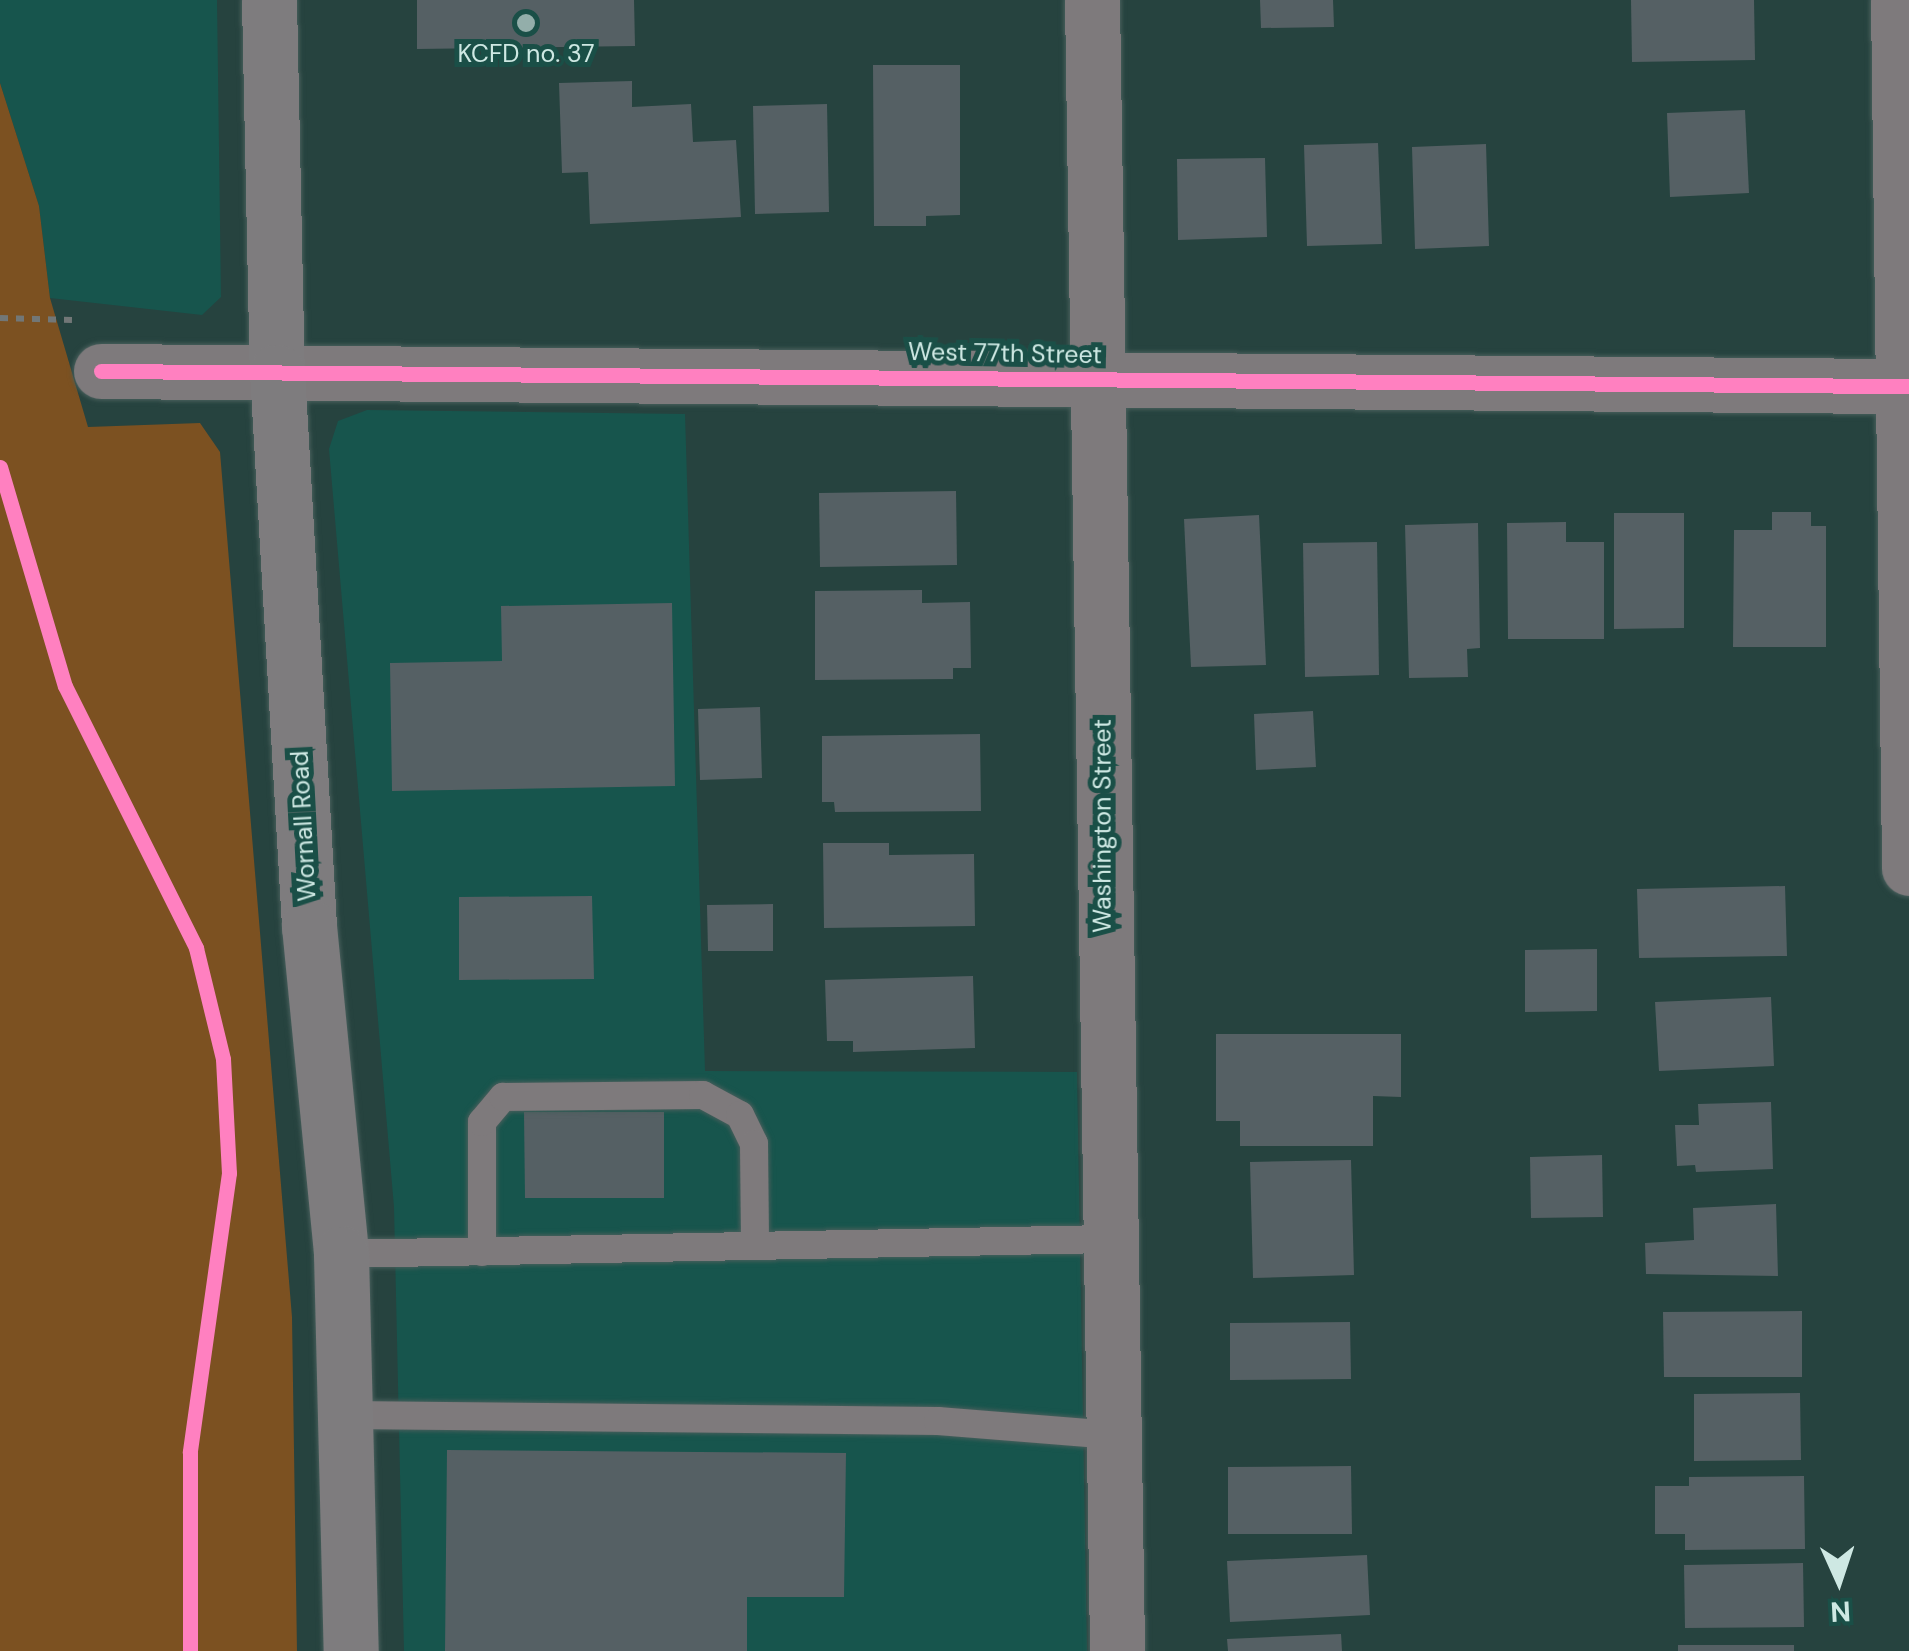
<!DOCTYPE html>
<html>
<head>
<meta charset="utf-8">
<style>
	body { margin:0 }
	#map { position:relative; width:1909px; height:1651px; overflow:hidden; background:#26433f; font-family:"DM Sans",sans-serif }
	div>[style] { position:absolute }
	.built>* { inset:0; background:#17554d }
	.green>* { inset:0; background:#7c5121 }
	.building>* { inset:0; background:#556064 }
	.path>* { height:6px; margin-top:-3px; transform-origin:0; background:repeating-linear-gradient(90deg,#727777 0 8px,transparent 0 16px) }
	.roads { filter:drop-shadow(0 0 2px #475e5b) drop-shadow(0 0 2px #475e5b) }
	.service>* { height:28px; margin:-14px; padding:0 14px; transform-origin:14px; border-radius:14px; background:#7e7a7c }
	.minor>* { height:55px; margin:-27.5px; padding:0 27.5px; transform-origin:27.5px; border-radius:27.5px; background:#7e7a7c }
	.secondary>* { height:55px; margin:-27.5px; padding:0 27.5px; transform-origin:27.5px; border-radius:27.5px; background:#7e7c7e }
	.cycleway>* { height:15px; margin:-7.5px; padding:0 7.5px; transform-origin:7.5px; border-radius:7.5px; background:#ff80c0 }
	.dots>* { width:28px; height:28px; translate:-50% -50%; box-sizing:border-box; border:5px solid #1a4f47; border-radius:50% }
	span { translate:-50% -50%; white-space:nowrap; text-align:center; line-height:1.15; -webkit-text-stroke:10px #1a4f47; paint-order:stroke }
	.poi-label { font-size:25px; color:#cee8e3 }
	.street-label { font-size:25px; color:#cee8e3 }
	.north { position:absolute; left:1789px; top:1531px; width:100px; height:100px; -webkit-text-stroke:8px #1a4f47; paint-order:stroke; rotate:177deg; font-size:28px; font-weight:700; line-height:40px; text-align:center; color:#cee8e3 }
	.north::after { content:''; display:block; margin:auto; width:35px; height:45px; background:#cee8e3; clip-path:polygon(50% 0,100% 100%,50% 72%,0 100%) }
</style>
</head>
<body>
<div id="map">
	<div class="built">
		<div style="clip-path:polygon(0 0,217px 0,221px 297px,202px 315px,50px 298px,39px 206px,0 83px)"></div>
		<div style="clip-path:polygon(367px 410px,685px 414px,705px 1071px,1077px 1072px,1087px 1651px,404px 1651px,394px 1207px,329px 449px,338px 421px)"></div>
	</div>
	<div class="green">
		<div style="clip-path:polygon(0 83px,39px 206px,50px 298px,88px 427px,200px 423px,220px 452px,292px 1317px,297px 1651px,0 1651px)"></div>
	</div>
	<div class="building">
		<div style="clip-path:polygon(417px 0,634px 0,635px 46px,417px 49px)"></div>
		<div style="clip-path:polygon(1260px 0,1333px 0,1334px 27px,1261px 28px)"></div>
		<div style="clip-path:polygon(1631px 0,1754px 0,1755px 60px,1632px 62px)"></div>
		<div style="clip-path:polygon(873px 65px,960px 65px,960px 215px,926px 216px,926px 226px,874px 226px)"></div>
		<div style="clip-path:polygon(632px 81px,632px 107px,691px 104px,693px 142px,736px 140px,741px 217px,590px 224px,588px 172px,562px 173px,559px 83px)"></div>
		<div style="clip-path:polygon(827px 104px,829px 212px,755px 214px,753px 106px)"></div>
		<div style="clip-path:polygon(1745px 110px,1749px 193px,1670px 197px,1667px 113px)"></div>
		<div style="clip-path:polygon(1378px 143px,1382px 244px,1307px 246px,1304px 145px)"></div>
		<div style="clip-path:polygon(1486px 144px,1489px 246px,1415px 249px,1412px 147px)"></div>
		<div style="clip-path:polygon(1265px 158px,1267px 237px,1178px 240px,1177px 159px)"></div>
		<div style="clip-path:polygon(956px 491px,957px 565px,820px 567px,819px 493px)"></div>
		<div style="clip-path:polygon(1772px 512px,1811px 512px,1811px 526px,1826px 526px,1826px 647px,1733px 647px,1734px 530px,1772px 530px)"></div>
		<div style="clip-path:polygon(1614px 513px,1684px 513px,1684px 628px,1614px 629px)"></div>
		<div style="clip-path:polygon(1259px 515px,1266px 665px,1191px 667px,1184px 519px)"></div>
		<div style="clip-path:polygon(1566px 522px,1566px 542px,1604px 542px,1604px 639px,1508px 639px,1507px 523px)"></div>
		<div style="clip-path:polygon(1478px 523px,1480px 648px,1467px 649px,1468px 677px,1409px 678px,1405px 525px)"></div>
		<div style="clip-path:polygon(1377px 542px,1379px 675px,1305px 677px,1303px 543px)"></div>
		<div style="clip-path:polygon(922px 590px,922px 603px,970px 602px,971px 668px,953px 668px,953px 679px,815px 680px,815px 591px)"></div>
		<div style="clip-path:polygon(672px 603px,675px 786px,392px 791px,390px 663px,502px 661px,501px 606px)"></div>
		<div style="clip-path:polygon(760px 707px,762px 778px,700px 780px,698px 709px)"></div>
		<div style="clip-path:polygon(1313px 711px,1316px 767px,1256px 770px,1254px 714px)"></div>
		<div style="clip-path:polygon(980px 734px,981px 811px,835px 812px,834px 802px,822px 802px,822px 736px)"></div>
		<div style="clip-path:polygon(823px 843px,889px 843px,889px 855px,974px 854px,975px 926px,824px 928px)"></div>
		<div style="clip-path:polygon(1785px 886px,1787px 956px,1639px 958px,1637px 889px)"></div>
		<div style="clip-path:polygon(592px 896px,594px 979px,459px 980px,459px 897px)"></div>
		<div style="clip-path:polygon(773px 904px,773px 951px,708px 951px,707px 905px)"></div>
		<div style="clip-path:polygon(1597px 949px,1597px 1011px,1525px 1012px,1525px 950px)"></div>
		<div style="clip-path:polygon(973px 976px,975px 1048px,853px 1052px,853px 1041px,827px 1041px,825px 980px)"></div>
		<div style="clip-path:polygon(1771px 997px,1774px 1066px,1659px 1071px,1655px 1002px)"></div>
		<div style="clip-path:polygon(1216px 1034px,1401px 1034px,1401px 1097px,1373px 1096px,1373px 1146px,1240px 1146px,1240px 1121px,1216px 1121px)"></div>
		<div style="clip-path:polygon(1771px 1102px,1773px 1169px,1696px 1172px,1695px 1165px,1677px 1166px,1675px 1125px,1699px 1125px,1698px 1104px)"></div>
		<div style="clip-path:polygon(524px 1112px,664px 1112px,664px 1198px,525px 1198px)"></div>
		<div style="clip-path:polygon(1602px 1155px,1603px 1217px,1531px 1218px,1530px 1157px)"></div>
		<div style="clip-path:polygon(1351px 1160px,1354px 1275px,1253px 1278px,1250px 1162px)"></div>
		<div style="clip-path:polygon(1776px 1204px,1778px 1276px,1646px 1274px,1645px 1243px,1694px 1240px,1693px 1208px)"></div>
		<div style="clip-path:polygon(1802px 1311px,1802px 1377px,1664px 1377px,1663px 1312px)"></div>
		<div style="clip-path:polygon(1350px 1322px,1351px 1379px,1230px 1380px,1230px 1323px)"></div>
		<div style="clip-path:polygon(1800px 1393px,1801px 1460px,1694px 1461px,1694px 1394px)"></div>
		<div style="clip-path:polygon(447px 1450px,846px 1453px,844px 1597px,747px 1597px,747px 1651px,445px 1651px)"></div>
		<div style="clip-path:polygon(1351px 1466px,1352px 1534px,1228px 1534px,1228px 1467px)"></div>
		<div style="clip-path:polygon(1804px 1476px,1805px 1549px,1685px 1550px,1685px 1534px,1655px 1534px,1655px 1486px,1689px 1486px,1689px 1477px)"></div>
		<div style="clip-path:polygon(1367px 1555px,1370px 1615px,1230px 1622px,1227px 1561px)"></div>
		<div style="clip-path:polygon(1803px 1563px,1804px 1627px,1685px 1628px,1684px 1565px)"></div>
		<div style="clip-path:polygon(1341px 1634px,1342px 1651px,1228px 1651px,1227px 1639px)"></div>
		<div style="clip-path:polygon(1678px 1645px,1794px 1645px,1794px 1651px,1678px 1651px)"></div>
	</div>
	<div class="path">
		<div style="left:0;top:318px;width:72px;rotate:1.6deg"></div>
	</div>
	<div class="roads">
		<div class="service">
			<div style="left:482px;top:1252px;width:130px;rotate:-90deg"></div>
			<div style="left:482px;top:1122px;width:33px;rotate:-50deg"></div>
			<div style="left:503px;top:1097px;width:200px;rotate:-0.6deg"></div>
			<div style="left:703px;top:1095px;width:42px;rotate:28.4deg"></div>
			<div style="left:740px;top:1115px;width:32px;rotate:64deg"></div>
			<div style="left:754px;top:1144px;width:98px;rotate:89.4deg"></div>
			<div style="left:341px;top:1254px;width:765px;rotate:-1.12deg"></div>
			<div style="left:347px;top:1415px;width:591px;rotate:0.58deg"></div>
			<div style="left:938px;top:1421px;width:175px;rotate:4.6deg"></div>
		</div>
		<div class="minor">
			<div style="left:1092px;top:0;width:1651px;rotate:89.13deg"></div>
			<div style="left:1898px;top:0;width:868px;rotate:89.27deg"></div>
			<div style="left:101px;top:371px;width:1808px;rotate:0.48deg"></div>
		</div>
		<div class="secondary">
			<div style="left:269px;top:0;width:372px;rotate:88.8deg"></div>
			<div style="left:277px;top:372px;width:555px;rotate:86.69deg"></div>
			<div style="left:309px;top:926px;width:330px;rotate:84.4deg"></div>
			<div style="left:341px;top:1254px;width:397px;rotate:88.6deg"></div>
		</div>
	</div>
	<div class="cycleway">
		<div style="left:101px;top:371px;width:1808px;rotate:0.48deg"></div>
		<div style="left:0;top:467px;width:228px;rotate:73.5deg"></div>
		<div style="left:65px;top:686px;width:293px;rotate:63.4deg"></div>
		<div style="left:196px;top:948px;width:114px;rotate:76.3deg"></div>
		<div style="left:223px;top:1059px;width:114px;rotate:87deg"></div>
		<div style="left:229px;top:1173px;width:282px;rotate:98deg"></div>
		<div style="left:190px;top:1452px;width:199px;rotate:90deg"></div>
	</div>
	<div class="dots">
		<div style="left:526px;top:23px;background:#93aeaa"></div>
	</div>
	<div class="poi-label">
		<span style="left:526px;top:54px">KCFD no. 37</span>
	</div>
	<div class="street-label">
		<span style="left:1005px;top:354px;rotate:1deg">West 77th Street</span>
		<span style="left:304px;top:826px;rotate:-93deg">Wornall Road</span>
		<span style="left:1103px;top:826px;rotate:-90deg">Washington Street</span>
	</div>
	<div class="north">N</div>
</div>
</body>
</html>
